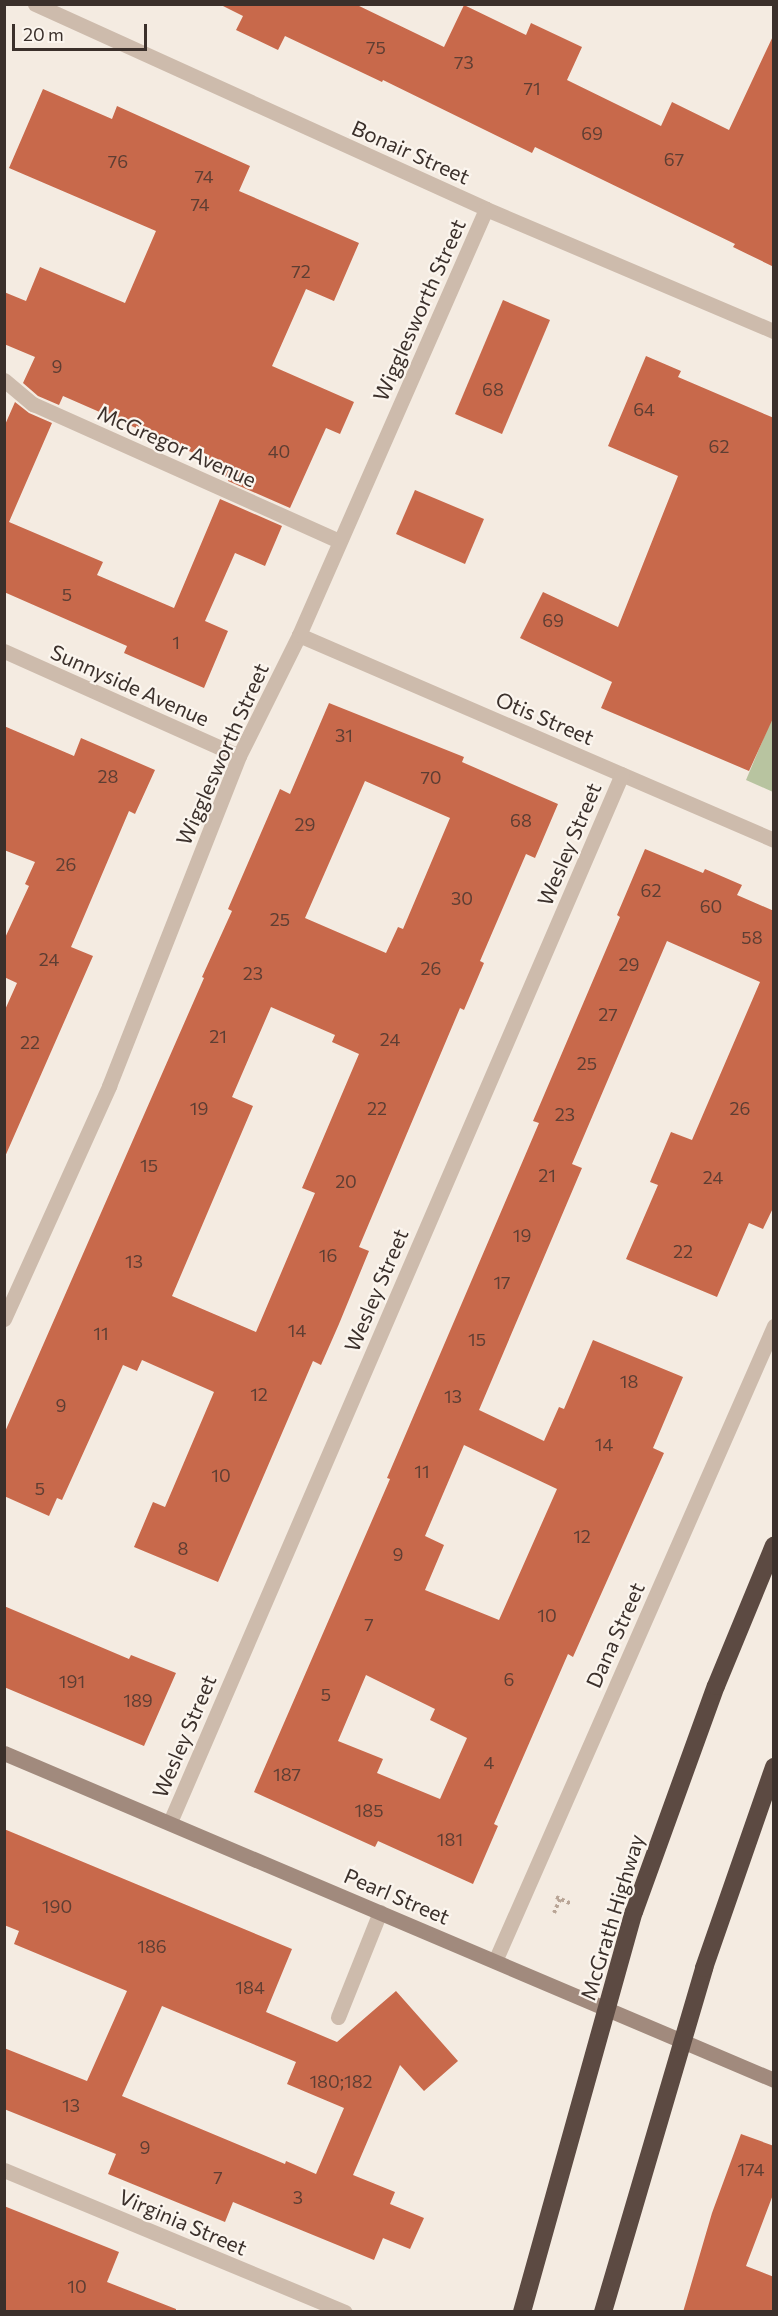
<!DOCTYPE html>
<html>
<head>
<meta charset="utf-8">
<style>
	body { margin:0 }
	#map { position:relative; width:778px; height:2316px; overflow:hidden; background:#f4ebe1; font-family:Commissioner,sans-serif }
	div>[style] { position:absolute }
	.green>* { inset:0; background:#b8c4a0 }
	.building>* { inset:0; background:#c8694b }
	.path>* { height:4px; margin-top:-2px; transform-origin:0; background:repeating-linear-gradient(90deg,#b9a596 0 3px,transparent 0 6px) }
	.lane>* { height:15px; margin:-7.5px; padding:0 7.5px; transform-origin:7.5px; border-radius:7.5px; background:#cdbbac }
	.street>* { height:15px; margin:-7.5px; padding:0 7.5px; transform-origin:7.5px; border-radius:7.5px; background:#cdbbac }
	.secondary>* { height:15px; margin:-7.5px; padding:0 7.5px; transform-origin:7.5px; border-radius:7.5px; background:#a18a7d }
	.highway>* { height:18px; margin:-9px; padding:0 9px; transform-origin:9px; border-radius:9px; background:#5c4a42 }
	span { translate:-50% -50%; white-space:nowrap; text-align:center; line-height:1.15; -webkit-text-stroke:4.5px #fbf5ee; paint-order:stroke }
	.number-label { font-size:18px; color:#5e3e33 }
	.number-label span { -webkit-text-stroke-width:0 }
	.street-label { font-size:21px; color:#3b302b }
	.frame { position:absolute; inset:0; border:6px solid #3b302b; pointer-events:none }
	.scale { position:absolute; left:12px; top:24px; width:135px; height:27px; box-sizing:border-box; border:3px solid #3b302b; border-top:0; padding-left:8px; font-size:18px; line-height:21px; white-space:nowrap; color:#3b302b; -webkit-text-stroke:4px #fbf5ee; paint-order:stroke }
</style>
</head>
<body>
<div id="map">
	<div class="green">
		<div style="clip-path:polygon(773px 716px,773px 792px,746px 780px)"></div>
	</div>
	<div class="building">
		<div style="clip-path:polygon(219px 4px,355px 4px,444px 47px,464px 5px,526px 35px,531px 23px,582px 47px,567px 80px,661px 126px,672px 102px,729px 130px,774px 34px,774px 267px,733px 247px,735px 244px,535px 147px,532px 153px,383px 80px,382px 82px,285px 36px,278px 50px,236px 30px,243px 16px)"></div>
		<div style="clip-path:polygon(43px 89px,112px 119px,117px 106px,250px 166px,239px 191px,359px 243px,334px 301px,306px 289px,272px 366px,354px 402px,340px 434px,326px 428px,290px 508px,228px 481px,229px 478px,211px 470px,214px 462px,63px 396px,59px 405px,38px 396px,23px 383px,35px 357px,4px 344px,4px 292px,26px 301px,40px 267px,125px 303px,156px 231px,9px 168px)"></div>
		<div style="clip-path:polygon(503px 300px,550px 320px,502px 434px,455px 414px)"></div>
		<div style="clip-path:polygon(646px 356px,681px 371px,678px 377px,774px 418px,774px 716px,749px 771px,601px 708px,612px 682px,520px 638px,543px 592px,618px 627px,678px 476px,608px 446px)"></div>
		<div style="clip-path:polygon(15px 402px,29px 413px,52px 423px,9px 522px,103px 562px,97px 575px,174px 608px,220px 499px,282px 526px,265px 566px,235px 553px,205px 621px,228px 631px,204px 688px,124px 653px,127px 646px,4px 592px,4px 427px)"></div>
		<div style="clip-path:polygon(415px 490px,484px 519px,465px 564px,396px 534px)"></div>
		<div style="clip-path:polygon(evenodd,329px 703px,464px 757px,462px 762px,558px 804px,535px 858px,526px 854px,480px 961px,484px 963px,464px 1010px,460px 1008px,359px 1247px,369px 1251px,339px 1324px,321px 1365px,313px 1361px,218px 1582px,134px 1547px,153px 1502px,165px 1507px,214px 1392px,142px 1360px,137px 1371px,123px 1365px,62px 1500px,57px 1498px,49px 1516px,4px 1496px,4px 1434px,204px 978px,202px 977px,232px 911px,228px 909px,280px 789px,290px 794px,329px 703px,365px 781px,450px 818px,403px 929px,398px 927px,386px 953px,305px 918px,365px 781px,329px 703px,271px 1007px,335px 1035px,332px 1042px,359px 1054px,302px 1188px,315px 1193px,256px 1332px,172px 1296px,253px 1106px,232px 1097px,271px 1007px)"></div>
		<div style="clip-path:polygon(4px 726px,74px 756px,81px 738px,155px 770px,135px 814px,129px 811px,71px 947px,93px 956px,4px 1159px,4px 1012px,17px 983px,4px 977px,4px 940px,29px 886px,25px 884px,35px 862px,4px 850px)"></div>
		<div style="clip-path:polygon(evenodd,645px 849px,703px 873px,705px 869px,742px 885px,737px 895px,774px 911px,774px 1206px,763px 1229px,749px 1223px,717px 1297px,626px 1259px,658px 1185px,650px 1182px,671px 1132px,692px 1140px,760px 982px,667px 941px,572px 1164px,582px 1168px,479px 1410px,544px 1441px,559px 1407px,564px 1409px,593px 1340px,683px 1377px,653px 1448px,664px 1453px,573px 1657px,568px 1654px,494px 1824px,498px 1826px,473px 1884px,378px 1841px,375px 1847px,254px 1792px,390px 1479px,387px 1478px,539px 1123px,533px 1121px,620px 917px,617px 915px,645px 849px,464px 1445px,557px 1489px,499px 1620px,425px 1590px,444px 1545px,425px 1536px,464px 1445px,645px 849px,366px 1675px,435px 1709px,430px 1720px,467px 1738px,440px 1799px,377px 1773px,383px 1759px,338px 1741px,366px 1675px)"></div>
		<div style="clip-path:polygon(4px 1606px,129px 1659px,131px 1655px,176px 1673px,144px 1746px,4px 1687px)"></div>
		<div style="clip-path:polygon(evenodd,4px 1829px,292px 1949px,266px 2012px,337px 2042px,396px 1991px,458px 2061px,424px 2091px,400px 2065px,353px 2175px,395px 2192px,390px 2204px,424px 2218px,410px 2249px,383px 2238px,374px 2260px,233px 2202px,225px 2222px,108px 2174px,116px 2154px,4px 2109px,4px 2048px,87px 2081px,127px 1991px,14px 1944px,19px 1931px,4px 1925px,4px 1829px,162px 2006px,296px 2062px,287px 2084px,344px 2108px,316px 2174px,286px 2161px,285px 2164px,122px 2096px,162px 2006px)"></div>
		<div style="clip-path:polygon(741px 2134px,774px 2146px,774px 2192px,746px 2266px,774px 2277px,774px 2312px,683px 2312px,712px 2213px)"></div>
		<div style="clip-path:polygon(4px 2206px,119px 2252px,107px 2282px,176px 2309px,176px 2312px,4px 2312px)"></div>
	</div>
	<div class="path">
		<div style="left:556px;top:1897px;width:17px;rotate:24deg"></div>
		<div style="left:554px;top:1913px;width:15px;rotate:-67deg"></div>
	</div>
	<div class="lane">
		<div style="left:4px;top:380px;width:38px;rotate:40deg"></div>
		<div style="left:33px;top:404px;width:335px;rotate:24.1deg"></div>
		<div style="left:338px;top:2017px;width:113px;rotate:-68.2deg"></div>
	</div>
	<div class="street">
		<div style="left:35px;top:4px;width:495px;rotate:24.4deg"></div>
		<div style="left:486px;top:209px;width:313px;rotate:23deg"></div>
		<div style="left:299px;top:635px;width:517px;rotate:23.34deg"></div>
		<div style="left:4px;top:651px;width:257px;rotate:24.1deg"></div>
		<div style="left:4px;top:1319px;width:256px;rotate:-65.7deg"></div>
		<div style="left:109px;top:1086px;width:355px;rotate:-68.5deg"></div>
		<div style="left:239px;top:756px;width:135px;rotate:-63.6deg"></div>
		<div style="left:299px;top:635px;width:465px;rotate:-66.3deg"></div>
		<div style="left:170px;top:1822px;width:1141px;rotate:-66.67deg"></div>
		<div style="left:495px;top:1961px;width:694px;rotate:-66.28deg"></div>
		<div style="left:4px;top:2170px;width:369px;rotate:22.6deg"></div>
	</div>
	<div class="secondary">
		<div style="left:4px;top:1753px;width:837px;rotate:23.01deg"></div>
	</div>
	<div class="highway">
		<div style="left:522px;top:2312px;width:415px;rotate:-74.4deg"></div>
		<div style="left:634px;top:1912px;width:240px;rotate:-70.1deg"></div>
		<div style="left:716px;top:1686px;width:152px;rotate:-67.6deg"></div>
		<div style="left:603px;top:2312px;width:359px;rotate:-73.6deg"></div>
		<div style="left:704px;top:1968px;width:213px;rotate:-70.8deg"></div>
	</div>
	<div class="number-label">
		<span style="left:376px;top:47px">75</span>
		<span style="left:464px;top:62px">73</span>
		<span style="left:532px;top:88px">71</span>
		<span style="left:592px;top:133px">69</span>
		<span style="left:674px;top:159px">67</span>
		<span style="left:118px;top:161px">76</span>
		<span style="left:204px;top:176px">74</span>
		<span style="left:200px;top:204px">74</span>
		<span style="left:301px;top:271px">72</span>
		<span style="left:57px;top:366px">9</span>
		<span style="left:493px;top:389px">68</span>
		<span style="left:644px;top:409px">64</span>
		<span style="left:719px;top:446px">62</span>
		<span style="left:279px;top:451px">40</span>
		<span style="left:67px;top:594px">5</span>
		<span style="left:553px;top:620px">69</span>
		<span style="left:176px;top:642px">1</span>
		<span style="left:344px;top:735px">31</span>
		<span style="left:108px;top:776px">28</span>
		<span style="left:431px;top:777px">70</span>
		<span style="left:521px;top:820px">68</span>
		<span style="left:305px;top:824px">29</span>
		<span style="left:66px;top:864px">26</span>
		<span style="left:651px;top:890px">62</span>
		<span style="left:462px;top:898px">30</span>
		<span style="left:711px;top:906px">60</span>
		<span style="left:280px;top:919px">25</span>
		<span style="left:752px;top:937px">58</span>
		<span style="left:49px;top:959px">24</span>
		<span style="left:629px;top:964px">29</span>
		<span style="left:431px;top:968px">26</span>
		<span style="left:253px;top:973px">23</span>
		<span style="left:608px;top:1014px">27</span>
		<span style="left:218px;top:1036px">21</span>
		<span style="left:390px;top:1039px">24</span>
		<span style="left:30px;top:1042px">22</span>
		<span style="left:587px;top:1063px">25</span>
		<span style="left:199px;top:1108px">19</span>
		<span style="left:377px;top:1108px">22</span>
		<span style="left:740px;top:1108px">26</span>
		<span style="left:565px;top:1114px">23</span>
		<span style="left:149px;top:1165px">15</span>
		<span style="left:547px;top:1175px">21</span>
		<span style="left:713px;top:1177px">24</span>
		<span style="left:346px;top:1181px">20</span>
		<span style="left:522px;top:1235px">19</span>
		<span style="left:683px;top:1251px">22</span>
		<span style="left:328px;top:1255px">16</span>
		<span style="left:134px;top:1261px">13</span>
		<span style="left:502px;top:1282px">17</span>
		<span style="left:297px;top:1330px">14</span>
		<span style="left:101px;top:1333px">11</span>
		<span style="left:477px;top:1339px">15</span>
		<span style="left:629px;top:1381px">18</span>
		<span style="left:259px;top:1394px">12</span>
		<span style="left:453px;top:1396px">13</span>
		<span style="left:61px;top:1405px">9</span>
		<span style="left:604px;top:1444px">14</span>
		<span style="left:422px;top:1471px">11</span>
		<span style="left:221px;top:1475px">10</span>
		<span style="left:40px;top:1488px">5</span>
		<span style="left:582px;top:1536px">12</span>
		<span style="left:183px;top:1548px">8</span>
		<span style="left:398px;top:1554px">9</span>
		<span style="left:547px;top:1615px">10</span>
		<span style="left:369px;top:1624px">7</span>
		<span style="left:509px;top:1679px">6</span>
		<span style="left:72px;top:1681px">191</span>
		<span style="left:326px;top:1694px">5</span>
		<span style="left:138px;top:1700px">189</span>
		<span style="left:489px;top:1762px">4</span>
		<span style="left:287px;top:1774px">187</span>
		<span style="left:369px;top:1810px">185</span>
		<span style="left:450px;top:1839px">181</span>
		<span style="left:57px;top:1906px">190</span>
		<span style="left:152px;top:1946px">186</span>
		<span style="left:250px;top:1987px">184</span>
		<span style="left:341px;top:2081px">180;182</span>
		<span style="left:71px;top:2105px">13</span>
		<span style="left:145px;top:2147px">9</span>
		<span style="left:751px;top:2169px">174</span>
		<span style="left:218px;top:2177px">7</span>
		<span style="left:298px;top:2197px">3</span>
		<span style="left:77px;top:2286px">10</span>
	</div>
	<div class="street-label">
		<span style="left:411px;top:152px;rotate:24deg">Bonair Street</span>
		<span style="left:419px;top:310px;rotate:-66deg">Wigglesworth Street</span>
		<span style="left:177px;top:446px;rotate:24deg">McGregor Avenue</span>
		<span style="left:130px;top:685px;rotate:24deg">Sunnyside Avenue</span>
		<span style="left:545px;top:718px;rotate:23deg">Otis Street</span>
		<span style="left:222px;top:754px;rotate:-66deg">Wigglesworth Street</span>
		<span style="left:569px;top:844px;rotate:-67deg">Wesley Street</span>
		<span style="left:376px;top:1290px;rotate:-67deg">Wesley Street</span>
		<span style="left:615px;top:1635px;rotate:-66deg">Dana Street</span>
		<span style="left:184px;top:1736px;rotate:-67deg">Wesley Street</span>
		<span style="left:397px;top:1896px;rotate:23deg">Pearl Street</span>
		<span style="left:612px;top:1917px;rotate:-73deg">McGrath Highway</span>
		<span style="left:183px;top:2222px;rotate:23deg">Virginia Street</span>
	</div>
	<div class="frame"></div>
	<div class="scale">20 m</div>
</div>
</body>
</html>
